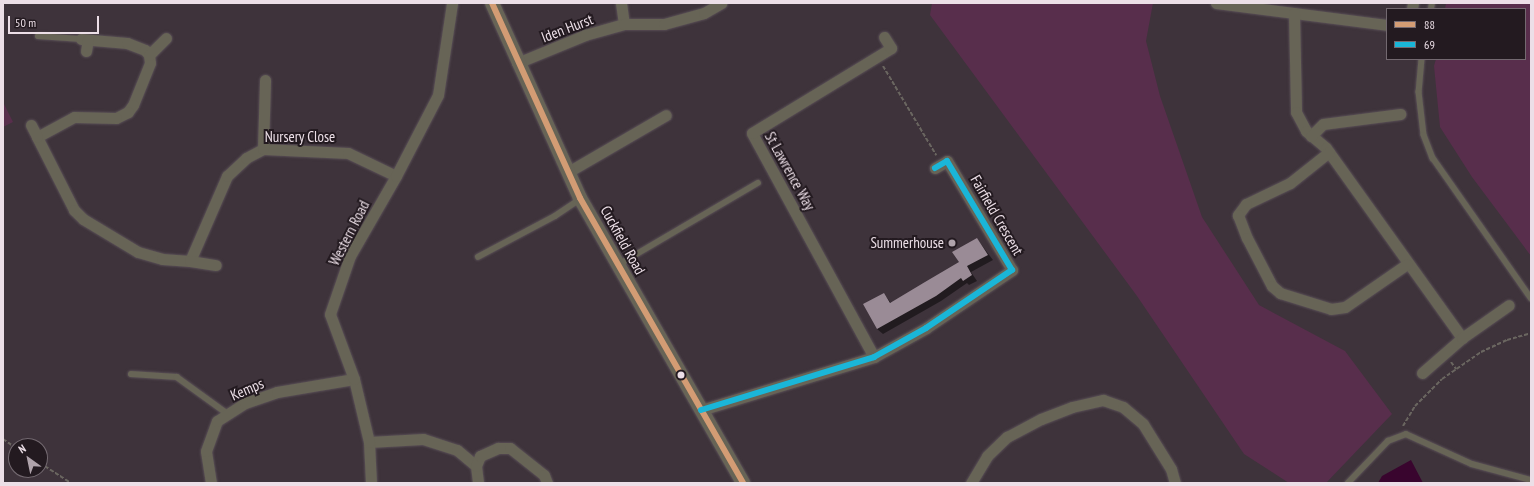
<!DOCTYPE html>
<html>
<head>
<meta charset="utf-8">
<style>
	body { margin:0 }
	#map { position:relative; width:1534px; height:486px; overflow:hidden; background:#3e333b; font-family:"PT Sans Narrow",sans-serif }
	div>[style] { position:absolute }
	.green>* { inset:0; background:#582e4c }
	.water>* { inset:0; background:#39052e }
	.shadow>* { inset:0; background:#0007 }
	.building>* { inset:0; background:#9a8b96 }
	.path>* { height:2px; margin-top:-1px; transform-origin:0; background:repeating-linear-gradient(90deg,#6a6660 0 4px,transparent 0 6px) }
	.roads { filter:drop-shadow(0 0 1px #594f56) drop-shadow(0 0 1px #594f56) }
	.service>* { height:5.5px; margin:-2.75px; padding:0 2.75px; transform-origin:2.75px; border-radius:2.75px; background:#676456 }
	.minor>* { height:11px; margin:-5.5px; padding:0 5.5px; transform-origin:5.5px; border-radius:5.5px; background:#676456 }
	.tertiary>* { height:14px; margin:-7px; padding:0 7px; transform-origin:7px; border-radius:7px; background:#676456 }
	.bus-1>* { height:6px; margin:-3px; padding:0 3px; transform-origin:3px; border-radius:3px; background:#d39c74 }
	.bus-2>* { height:6px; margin:-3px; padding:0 3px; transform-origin:3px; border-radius:3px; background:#1ab6d8 }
	.dots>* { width:11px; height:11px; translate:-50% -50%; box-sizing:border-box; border:2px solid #231a20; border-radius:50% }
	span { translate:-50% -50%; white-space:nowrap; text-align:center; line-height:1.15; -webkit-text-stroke:4px #231a20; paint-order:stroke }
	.street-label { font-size:15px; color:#ecdfe7 }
	.poi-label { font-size:15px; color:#ecdfe7 }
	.right { translate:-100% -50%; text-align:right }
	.frame { position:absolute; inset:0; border:4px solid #ecdfe7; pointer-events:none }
	.legend { position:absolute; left:1386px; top:8px; width:140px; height:52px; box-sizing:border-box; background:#231a20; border:1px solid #736970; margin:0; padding:5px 7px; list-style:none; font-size:12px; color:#ecdfe7 }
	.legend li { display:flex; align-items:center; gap:8px; height:20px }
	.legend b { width:20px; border:1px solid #736970 }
	.north { position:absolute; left:8px; top:438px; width:40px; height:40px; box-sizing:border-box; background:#231a20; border:1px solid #736970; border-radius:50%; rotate:327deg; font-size:11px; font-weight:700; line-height:16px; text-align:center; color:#ecdfe7 }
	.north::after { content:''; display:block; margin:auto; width:14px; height:18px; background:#afa3ab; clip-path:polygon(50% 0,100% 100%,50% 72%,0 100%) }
	.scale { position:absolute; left:8px; top:16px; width:91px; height:18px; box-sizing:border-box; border:2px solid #ecdfe7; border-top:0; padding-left:5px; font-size:12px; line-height:14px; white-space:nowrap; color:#ecdfe7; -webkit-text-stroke:3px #231a20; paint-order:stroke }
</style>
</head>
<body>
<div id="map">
	<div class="green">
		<div style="clip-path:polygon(932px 3px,1153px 3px,1146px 41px,1160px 96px,1202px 217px,1259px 305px,1345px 351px,1392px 414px,1326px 483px,1289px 483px,1244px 454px,1137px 296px,930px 15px)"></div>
		<div style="clip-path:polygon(1446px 3px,1531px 3px,1531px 256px,1472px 177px,1440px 127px,1434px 66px,1436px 59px,1525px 59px,1525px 9px,1445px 9px)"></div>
		<div style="clip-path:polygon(3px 102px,13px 122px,3px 127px)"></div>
	</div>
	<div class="water">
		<div style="clip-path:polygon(1411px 460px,1423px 483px,1378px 483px,1382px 476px)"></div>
	</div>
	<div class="shadow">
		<div style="clip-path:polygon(977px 239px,993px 260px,971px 272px,977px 281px,969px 285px,967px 283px,941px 301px,883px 334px,877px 329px,884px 294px,891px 303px,960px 263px)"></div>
	</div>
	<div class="building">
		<div style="clip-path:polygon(977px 238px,988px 255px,967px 266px,972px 275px,963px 281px,961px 278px,936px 296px,877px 329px,863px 304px,884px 293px,890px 303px,925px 282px,959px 262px,952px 252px)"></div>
	</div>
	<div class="path">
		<div style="left:883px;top:66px;width:104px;rotate:59.2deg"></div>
		<div style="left:1451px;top:362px;width:9px;rotate:54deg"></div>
		<div style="left:1403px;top:426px;width:23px;rotate:-59deg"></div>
		<div style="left:1415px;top:406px;width:38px;rotate:-45deg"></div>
		<div style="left:1442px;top:379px;width:47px;rotate:-34.7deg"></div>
		<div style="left:1481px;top:352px;width:29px;rotate:-25deg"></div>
		<div style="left:1507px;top:340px;width:25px;rotate:-16deg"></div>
		<div style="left:3px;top:439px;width:16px;rotate:35deg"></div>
		<div style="left:40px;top:463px;width:37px;rotate:33deg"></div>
	</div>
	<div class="roads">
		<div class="service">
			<div style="left:1431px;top:9px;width:6px;rotate:-81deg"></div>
			<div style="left:38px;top:36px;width:43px;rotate:4deg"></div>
			<div style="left:1422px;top:59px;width:33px;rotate:95deg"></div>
			<div style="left:1419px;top:92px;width:43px;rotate:83.4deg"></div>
			<div style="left:1424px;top:135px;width:25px;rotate:69deg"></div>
			<div style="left:1433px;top:158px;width:171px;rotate:55deg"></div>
			<div style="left:478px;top:257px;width:87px;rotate:-28deg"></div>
			<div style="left:555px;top:216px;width:30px;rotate:-34deg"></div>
			<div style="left:618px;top:265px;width:162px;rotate:-30.4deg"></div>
			<div style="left:131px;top:374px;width:46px;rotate:3.7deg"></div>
			<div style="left:177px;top:377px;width:63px;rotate:36deg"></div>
			<div style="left:1348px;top:483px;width:58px;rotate:-46.4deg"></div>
			<div style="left:1388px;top:441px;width:19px;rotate:-21deg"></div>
			<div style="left:1406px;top:434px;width:72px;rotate:24.4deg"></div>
			<div style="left:1472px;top:464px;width:61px;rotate:15.2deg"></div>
		</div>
		<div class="minor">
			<div style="left:621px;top:3px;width:21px;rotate:82deg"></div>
			<div style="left:1216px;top:3px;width:172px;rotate:7.3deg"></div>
			<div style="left:1412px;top:9px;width:6px;rotate:-81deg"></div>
			<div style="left:1294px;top:13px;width:99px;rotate:88.8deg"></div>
			<div style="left:1296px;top:112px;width:21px;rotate:62deg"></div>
			<div style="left:1306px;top:131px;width:26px;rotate:40deg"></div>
			<div style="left:1326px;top:148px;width:234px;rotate:54.4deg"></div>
			<div style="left:81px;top:39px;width:46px;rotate:5deg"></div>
			<div style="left:127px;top:43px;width:19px;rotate:21deg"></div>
			<div style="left:145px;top:50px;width:6px;rotate:51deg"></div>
			<div style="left:149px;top:55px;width:8px;rotate:83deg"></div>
			<div style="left:150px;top:63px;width:45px;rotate:112deg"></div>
			<div style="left:133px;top:105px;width:9px;rotate:126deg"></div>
			<div style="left:128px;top:112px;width:13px;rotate:153deg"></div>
			<div style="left:116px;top:118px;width:42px;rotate:-178.6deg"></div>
			<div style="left:74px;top:117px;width:42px;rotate:151.6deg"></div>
			<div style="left:37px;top:137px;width:82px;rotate:63.1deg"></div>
			<div style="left:74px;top:210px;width:13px;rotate:45deg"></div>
			<div style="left:83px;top:219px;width:64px;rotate:31deg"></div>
			<div style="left:138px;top:252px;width:25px;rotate:16deg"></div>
			<div style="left:162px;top:259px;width:28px;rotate:4deg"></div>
			<div style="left:190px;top:261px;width:93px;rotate:-66.5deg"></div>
			<div style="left:227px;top:176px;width:26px;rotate:-43deg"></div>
			<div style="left:246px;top:158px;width:19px;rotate:-28deg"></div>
			<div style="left:263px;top:149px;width:85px;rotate:2.7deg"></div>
			<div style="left:348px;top:153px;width:53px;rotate:25.6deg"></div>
			<div style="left:86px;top:51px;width:11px;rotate:-80deg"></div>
			<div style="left:149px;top:55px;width:24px;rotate:-45deg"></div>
			<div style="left:517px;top:63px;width:74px;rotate:-22.4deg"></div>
			<div style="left:585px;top:35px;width:41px;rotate:-15.8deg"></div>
			<div style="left:624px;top:24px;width:40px"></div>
			<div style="left:664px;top:24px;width:41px;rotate:-15.4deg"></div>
			<div style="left:704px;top:13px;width:20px;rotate:-30deg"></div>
			<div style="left:31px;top:125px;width:13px;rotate:63deg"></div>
			<div style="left:1311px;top:136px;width:17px;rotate:-45deg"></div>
			<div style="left:1323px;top:124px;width:78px;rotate:-7.4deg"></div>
			<div style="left:263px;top:149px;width:69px;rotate:-88.3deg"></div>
			<div style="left:1329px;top:152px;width:50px;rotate:141.5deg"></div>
			<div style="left:1290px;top:183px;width:49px;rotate:154.5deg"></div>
			<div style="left:1246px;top:204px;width:14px;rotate:126deg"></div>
			<div style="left:1238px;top:215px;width:25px;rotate:69deg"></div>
			<div style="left:1247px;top:238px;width:54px;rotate:62.5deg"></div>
			<div style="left:1272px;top:286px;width:11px;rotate:41deg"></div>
			<div style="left:1280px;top:293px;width:53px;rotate:17.4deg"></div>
			<div style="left:1331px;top:309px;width:14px;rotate:-8deg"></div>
			<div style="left:1345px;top:307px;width:75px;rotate:-34.7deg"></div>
			<div style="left:568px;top:172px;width:113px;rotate:-30.2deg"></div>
			<div style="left:190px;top:261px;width:26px;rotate:9deg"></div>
			<div style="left:874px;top:357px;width:255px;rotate:-118.6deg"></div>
			<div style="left:752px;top:133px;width:163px;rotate:-31.4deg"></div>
			<div style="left:891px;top:48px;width:13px;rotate:-122deg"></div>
			<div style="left:1422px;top:373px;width:53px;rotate:-41.2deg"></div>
			<div style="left:1462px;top:338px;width:57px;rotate:-35.1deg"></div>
			<div style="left:701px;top:410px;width:181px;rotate:-17deg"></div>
			<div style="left:874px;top:357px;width:60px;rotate:-29.1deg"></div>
			<div style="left:926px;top:328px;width:104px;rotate:-34deg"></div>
			<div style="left:1012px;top:270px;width:127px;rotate:-120.8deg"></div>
			<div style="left:947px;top:161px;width:14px;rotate:150deg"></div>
			<div style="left:369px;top:442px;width:54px;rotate:-3.2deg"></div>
			<div style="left:423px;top:439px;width:36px;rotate:18deg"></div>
			<div style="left:457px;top:450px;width:25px;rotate:40deg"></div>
			<div style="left:476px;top:466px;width:17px;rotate:83deg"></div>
			<div style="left:476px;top:466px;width:11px;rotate:-68deg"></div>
			<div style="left:480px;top:456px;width:20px;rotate:-24deg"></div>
			<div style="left:498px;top:448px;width:12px"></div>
			<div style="left:510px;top:448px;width:43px;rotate:38.5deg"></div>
			<div style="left:544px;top:475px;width:9px;rotate:69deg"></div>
			<div style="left:211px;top:483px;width:32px;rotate:-99deg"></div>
			<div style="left:206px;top:451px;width:32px;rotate:-70deg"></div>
			<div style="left:217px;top:421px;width:33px;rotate:-33deg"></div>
			<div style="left:245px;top:403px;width:34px;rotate:-19deg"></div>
			<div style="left:277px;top:392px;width:78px;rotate:-9.6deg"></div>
			<div style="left:371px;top:483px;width:41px;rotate:-92.8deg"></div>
			<div style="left:369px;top:442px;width:65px;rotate:-103.4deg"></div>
			<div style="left:354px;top:379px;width:69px;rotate:-110.3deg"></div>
			<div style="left:330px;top:314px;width:61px;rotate:-71deg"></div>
			<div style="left:350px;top:256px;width:92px;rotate:-60.1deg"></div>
			<div style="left:396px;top:176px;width:91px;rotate:-62.6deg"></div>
			<div style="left:438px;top:95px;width:93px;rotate:-81.3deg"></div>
			<div style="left:971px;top:483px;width:31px;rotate:-59deg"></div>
			<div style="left:987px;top:456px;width:28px;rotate:-44deg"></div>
			<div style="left:1007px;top:437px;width:38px;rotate:-28deg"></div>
			<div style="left:1041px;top:419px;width:33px;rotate:-21deg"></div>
			<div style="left:1072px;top:407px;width:32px;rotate:-13deg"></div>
			<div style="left:1103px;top:400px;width:21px;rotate:19deg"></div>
			<div style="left:1123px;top:407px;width:26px;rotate:40deg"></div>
			<div style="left:1143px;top:424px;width:53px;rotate:58.1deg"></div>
			<div style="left:1171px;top:469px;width:15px;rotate:74deg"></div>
		</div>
		<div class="tertiary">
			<div style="left:492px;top:3px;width:214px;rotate:65.7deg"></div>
			<div style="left:580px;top:198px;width:328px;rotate:60.2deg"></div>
		</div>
	</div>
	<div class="bus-1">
		<div style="left:492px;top:3px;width:214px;rotate:65.7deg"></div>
		<div style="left:580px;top:198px;width:328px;rotate:60.2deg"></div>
	</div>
	<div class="bus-2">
		<div style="left:701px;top:410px;width:181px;rotate:-17deg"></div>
		<div style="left:874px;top:357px;width:60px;rotate:-29.1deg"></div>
		<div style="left:926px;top:328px;width:104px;rotate:-34deg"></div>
		<div style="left:1012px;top:270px;width:127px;rotate:-120.8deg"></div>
		<div style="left:947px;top:161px;width:14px;rotate:150deg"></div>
	</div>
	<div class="dots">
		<div style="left:952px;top:243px;background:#afa3ab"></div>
		<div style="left:681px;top:375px;background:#ecdfe7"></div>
	</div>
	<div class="street-label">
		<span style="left:567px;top:28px;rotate:-21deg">Iden Hurst</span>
		<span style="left:300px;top:137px">Nursery Close</span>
		<span style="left:790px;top:171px;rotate:61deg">St Lawrence Way</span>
		<span style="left:997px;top:215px;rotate:60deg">Fairfield Crescent</span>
		<span style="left:349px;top:233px;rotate:-63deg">Western Road</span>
		<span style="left:623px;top:240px;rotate:61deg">Cuckfield Road</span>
		<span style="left:247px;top:389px;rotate:-23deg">Kemps</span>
	</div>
	<div class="poi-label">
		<span class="right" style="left:944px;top:243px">Summerhouse</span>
	</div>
	<div class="frame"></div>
	<ul class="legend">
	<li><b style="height:5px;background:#d39c74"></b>88</li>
	<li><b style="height:5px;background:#1ab6d8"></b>69</li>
	</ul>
	<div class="north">N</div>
	<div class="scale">50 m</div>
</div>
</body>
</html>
